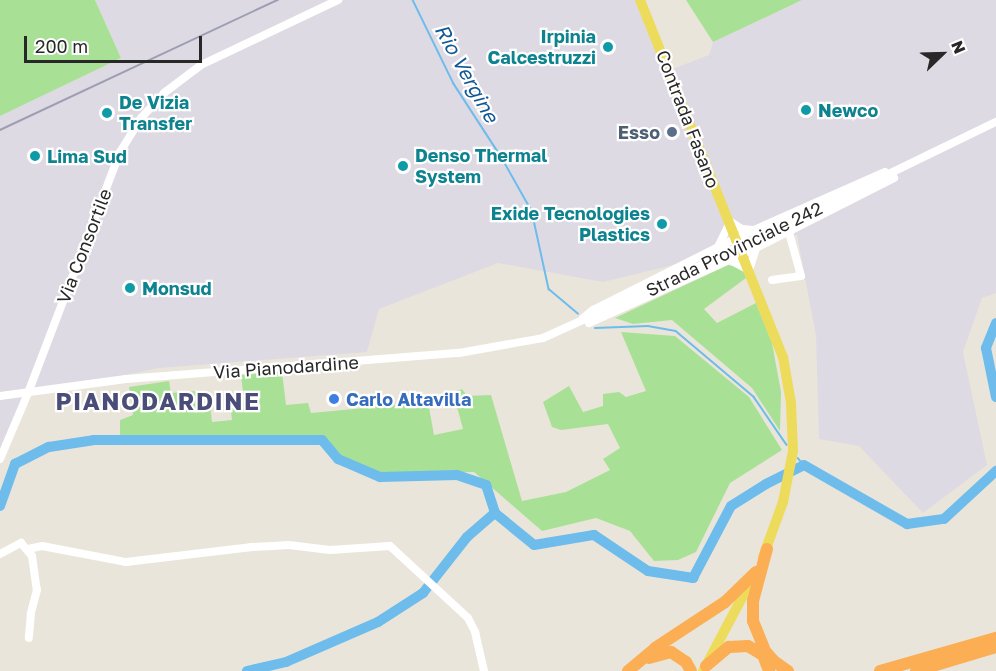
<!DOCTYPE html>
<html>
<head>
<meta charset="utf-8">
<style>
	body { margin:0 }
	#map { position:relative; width:996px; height:671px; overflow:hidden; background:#eae5da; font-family:"Golos Text",sans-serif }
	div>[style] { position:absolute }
	.industrial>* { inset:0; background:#dedae3 }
	.green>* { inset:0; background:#a8e196 }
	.stream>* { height:1.5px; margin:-0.75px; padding:0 0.75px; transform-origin:0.75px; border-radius:0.75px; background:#6dbcec }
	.river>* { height:10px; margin:-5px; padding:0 5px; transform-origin:5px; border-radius:5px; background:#6dbcec }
	.minor>* { height:8px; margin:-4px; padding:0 4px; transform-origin:4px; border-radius:4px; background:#fff }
	.major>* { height:10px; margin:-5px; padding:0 5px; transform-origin:5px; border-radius:5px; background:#eddb5c }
	.highway>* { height:12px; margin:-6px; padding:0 6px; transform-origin:6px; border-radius:6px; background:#fbae54 }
	.rail>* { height:1.5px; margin:-0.75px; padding:0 0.75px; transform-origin:0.75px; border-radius:0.75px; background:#9d9eb2 }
	.dots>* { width:16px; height:16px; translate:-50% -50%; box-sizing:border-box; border:3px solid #fff; border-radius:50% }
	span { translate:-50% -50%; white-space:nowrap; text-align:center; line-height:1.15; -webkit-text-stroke:4.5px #fff; paint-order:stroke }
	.culture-label { font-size:18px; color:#0d838f; font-weight:700 }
	.right { translate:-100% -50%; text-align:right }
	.left { translate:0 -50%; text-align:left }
	.street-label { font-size:18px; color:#282828 }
	.service-label { font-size:18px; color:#4e5e75; font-weight:700 }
	.shop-label { font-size:18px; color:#366cbe; font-weight:700 }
	.water-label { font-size:20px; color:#105894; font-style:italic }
	.district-label { font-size:24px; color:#4a4d77; font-weight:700; letter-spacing:1.5px }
	.north { position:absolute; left:912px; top:24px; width:60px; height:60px; -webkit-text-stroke:4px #fff; paint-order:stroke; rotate:67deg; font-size:16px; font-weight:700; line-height:24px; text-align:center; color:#282828 }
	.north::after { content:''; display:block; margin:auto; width:21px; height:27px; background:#282828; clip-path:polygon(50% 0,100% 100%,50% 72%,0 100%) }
	.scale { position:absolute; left:24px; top:36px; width:178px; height:27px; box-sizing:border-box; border:3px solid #282828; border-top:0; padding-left:8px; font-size:18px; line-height:21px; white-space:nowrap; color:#282828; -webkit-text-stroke:4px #fff; paint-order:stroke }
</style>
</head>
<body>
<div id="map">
	<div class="industrial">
		<div style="clip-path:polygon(95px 0,635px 0,667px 71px,709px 55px,713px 42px,802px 0,996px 0,996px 293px,982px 298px,963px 352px,987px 465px,923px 513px,859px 446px,819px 439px,816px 336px,797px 235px,603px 282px,498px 263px,379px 309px,367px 352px,159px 368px,25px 396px,0 458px,0 116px,121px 58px)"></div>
	</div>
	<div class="green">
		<div style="clip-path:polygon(0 0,95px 0,121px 58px,0 116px)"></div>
		<div style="clip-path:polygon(686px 0,802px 0,713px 42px)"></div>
		<div style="clip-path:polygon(728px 265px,742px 268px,746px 278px,704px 309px,717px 323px,756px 303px,772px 343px,781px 392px,780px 431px,752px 388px,672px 320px,633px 324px,615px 318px)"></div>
		<div style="clip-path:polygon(621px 332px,675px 336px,749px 397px,782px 450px,730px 483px,696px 552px,678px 560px,654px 561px,630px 531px,596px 518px,542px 531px,474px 472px,381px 474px,343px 458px,324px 438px,120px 436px,120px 420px,133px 415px,129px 387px,169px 381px,171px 393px,197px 391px,199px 405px,210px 404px,212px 422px,232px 420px,230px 403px,244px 401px,241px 375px,282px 372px,286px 405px,308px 403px,311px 413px,428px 402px,434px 435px,463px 429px,453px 392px,462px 389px,467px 396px,491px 395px,522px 501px,566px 492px,610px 470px,603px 459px,620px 448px,608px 424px,561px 430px,552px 427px,543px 402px,569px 386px,583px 412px,603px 406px,603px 394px,619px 392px,626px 397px,646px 391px)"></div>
	</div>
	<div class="stream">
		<div style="left:413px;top:0;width:93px;rotate:64deg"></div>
		<div style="left:454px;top:84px;width:88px;rotate:57deg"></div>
		<div style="left:502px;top:158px;width:61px;rotate:60.5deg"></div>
		<div style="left:532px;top:211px;width:80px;rotate:77.7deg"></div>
		<div style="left:549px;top:289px;width:38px;rotate:40deg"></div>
		<div style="left:595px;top:328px;width:53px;rotate:-2.2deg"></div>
		<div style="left:648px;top:326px;width:28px;rotate:10deg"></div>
		<div style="left:676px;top:331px;width:102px;rotate:40.2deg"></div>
		<div style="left:754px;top:397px;width:58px;rotate:55.5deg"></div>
		<div style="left:798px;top:458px;width:9px;rotate:49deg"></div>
	</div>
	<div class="river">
		<div style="left:996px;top:323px;width:27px;rotate:112deg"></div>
		<div style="left:986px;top:348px;width:50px;rotate:78.5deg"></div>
		<div style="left:0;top:506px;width:45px;rotate:-70.3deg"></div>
		<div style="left:15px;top:464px;width:38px;rotate:-27deg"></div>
		<div style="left:49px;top:447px;width:46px;rotate:-8.8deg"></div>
		<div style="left:94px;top:440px;width:228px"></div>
		<div style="left:322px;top:440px;width:25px;rotate:50deg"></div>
		<div style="left:338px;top:459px;width:46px;rotate:23.2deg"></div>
		<div style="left:380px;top:477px;width:77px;rotate:-1.5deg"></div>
		<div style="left:457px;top:475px;width:31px;rotate:19deg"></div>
		<div style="left:486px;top:485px;width:29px;rotate:72deg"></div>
		<div style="left:247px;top:671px;width:40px;rotate:-13deg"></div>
		<div style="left:286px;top:662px;width:100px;rotate:-23.5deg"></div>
		<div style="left:378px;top:622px;width:54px;rotate:-32.8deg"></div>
		<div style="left:423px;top:593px;width:71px;rotate:-51.8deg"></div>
		<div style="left:467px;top:537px;width:37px;rotate:-41deg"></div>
		<div style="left:495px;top:513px;width:50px;rotate:39.4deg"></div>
		<div style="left:534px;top:545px;width:61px;rotate:-9.5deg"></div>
		<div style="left:594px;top:535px;width:65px;rotate:33.7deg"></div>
		<div style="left:648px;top:571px;width:46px;rotate:8.8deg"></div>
		<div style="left:693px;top:578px;width:81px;rotate:-62.2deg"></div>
		<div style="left:731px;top:506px;width:41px;rotate:-32.2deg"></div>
		<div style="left:766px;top:484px;width:42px;rotate:-26.6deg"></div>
		<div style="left:804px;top:465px;width:119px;rotate:29.8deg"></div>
		<div style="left:907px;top:524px;width:37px;rotate:-8deg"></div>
		<div style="left:944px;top:519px;width:71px;rotate:-42.7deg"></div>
	</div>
	<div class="minor">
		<div style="left:728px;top:220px;width:17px;rotate:33deg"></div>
		<div style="left:742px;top:229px;width:11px;rotate:5deg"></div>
		<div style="left:718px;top:247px;width:25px;rotate:-64deg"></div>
		<div style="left:730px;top:260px;width:21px;rotate:28deg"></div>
		<div style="left:749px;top:270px;width:23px;rotate:-72deg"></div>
		<div style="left:772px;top:280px;width:29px;rotate:-8deg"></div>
		<div style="left:801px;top:276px;width:46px;rotate:-105.3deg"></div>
		<div style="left:583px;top:318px;width:13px;rotate:-39deg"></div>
		<div style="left:593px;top:310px;width:160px;rotate:-26.7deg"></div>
		<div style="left:736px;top:238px;width:163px;rotate:-23.9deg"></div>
		<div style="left:589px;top:323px;width:183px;rotate:-24.2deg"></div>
		<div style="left:756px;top:248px;width:155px;rotate:-26.9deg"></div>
		<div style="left:0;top:396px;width:127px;rotate:-7.7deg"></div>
		<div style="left:126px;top:379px;width:334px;rotate:-4.5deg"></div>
		<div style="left:459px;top:353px;width:85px;rotate:-10.1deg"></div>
		<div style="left:543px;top:338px;width:124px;rotate:-24.3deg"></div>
		<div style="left:656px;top:287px;width:378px;rotate:-25.9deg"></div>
		<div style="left:0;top:459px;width:72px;rotate:-67deg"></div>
		<div style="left:28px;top:393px;width:258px;rotate:-69.1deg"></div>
		<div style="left:120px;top:152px;width:40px;rotate:-58deg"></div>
		<div style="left:141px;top:118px;width:34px;rotate:-47deg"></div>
		<div style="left:164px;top:93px;width:46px;rotate:-37.1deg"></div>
		<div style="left:201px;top:65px;width:152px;rotate:-25.4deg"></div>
		<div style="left:28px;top:549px;width:14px;rotate:-12deg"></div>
		<div style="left:42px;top:546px;width:86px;rotate:10.8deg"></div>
		<div style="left:126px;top:562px;width:127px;rotate:-6.8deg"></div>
		<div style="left:252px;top:547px;width:37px;rotate:-3deg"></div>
		<div style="left:289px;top:545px;width:41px;rotate:7deg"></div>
		<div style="left:330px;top:550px;width:60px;rotate:-3.8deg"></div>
		<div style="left:390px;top:546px;width:106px;rotate:42.7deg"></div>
		<div style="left:468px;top:618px;width:16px;rotate:63deg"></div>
		<div style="left:475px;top:632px;width:40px;rotate:77deg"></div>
		<div style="left:0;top:554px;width:24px;rotate:-28deg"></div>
		<div style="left:21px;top:543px;width:17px;rotate:50deg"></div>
		<div style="left:32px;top:556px;width:34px;rotate:82deg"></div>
		<div style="left:37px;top:590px;width:24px;rotate:105deg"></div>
		<div style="left:31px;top:613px;width:25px;rotate:95deg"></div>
	</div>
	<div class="major">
		<div style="left:640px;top:0;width:385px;rotate:68.2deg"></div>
		<div style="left:783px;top:357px;width:47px;rotate:80.1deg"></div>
		<div style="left:791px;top:403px;width:48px;rotate:87.6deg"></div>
		<div style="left:793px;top:451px;width:52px;rotate:101.1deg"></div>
		<div style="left:783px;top:502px;width:59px;rotate:110deg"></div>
		<div style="left:703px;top:671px;width:104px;rotate:-62deg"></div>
	</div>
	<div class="highway">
		<div style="left:767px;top:549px;width:54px;rotate:105.1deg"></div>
		<div style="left:753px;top:601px;width:20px;rotate:90deg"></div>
		<div style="left:753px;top:621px;width:32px;rotate:68deg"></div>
		<div style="left:765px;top:651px;width:15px;rotate:48deg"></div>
		<div style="left:775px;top:662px;width:16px;rotate:35deg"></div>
		<div style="left:649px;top:658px;width:23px;rotate:-15deg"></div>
		<div style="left:671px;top:652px;width:18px;rotate:34deg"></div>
		<div style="left:686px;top:662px;width:10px;rotate:61deg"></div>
		<div style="left:706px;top:666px;width:30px;rotate:-40deg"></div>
		<div style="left:729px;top:647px;width:19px;rotate:-3deg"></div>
		<div style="left:748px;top:646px;width:17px;rotate:31deg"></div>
		<div style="left:763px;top:655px;width:17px;rotate:69deg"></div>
		<div style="left:628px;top:671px;width:35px;rotate:-40deg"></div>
		<div style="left:655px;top:648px;width:84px;rotate:-33.3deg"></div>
		<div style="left:725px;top:602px;width:43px;rotate:-44.1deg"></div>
		<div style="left:880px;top:671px;width:121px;rotate:-15.9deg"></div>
		<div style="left:916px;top:671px;width:84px;rotate:-16.7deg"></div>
	</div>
	<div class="rail">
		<div style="left:0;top:130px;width:307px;rotate:-25.1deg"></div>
	</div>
	<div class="dots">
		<div style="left:608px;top:47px;background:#0f9aa8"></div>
		<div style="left:806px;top:110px;background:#0f9aa8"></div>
		<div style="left:107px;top:113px;background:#0f9aa8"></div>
		<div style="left:672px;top:132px;background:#5c6f8a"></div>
		<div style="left:35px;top:156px;background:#0f9aa8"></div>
		<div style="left:403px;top:166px;background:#0f9aa8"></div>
		<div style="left:662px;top:224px;background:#0f9aa8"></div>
		<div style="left:130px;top:288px;background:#0f9aa8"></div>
		<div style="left:334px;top:399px;background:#3f7fe0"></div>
	</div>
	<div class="culture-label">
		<span class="right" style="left:596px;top:47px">Irpinia<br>Calcestruzzi</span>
		<span class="left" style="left:119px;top:113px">De Vizia<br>Transfer</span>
		<span class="left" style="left:818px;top:110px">Newco</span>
		<span class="left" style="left:47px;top:156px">Lima Sud</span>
		<span class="left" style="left:415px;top:166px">Denso Thermal<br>System</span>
		<span class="right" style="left:650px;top:224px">Exide Tecnologies<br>Plastics</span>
		<span class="left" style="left:142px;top:288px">Monsud</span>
	</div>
	<div class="street-label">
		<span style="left:688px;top:119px;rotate:69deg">Contrada Fasano</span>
		<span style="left:84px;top:246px;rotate:-69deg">Via Consortile</span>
		<span style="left:734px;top:249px;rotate:-26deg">Strada Provinciale 242</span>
		<span style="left:286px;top:367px;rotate:-4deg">Via Pianodardine</span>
	</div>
	<div class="service-label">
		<span class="right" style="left:660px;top:132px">Esso</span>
	</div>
	<div class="shop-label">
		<span class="left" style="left:346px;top:399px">Carlo Altavilla</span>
	</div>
	<div class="water-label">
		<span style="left:467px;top:73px;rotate:61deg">Rio Vergine</span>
	</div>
	<div class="district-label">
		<span style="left:158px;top:401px">PIANODARDINE</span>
	</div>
	<div class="north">N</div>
	<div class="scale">200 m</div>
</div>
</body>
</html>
